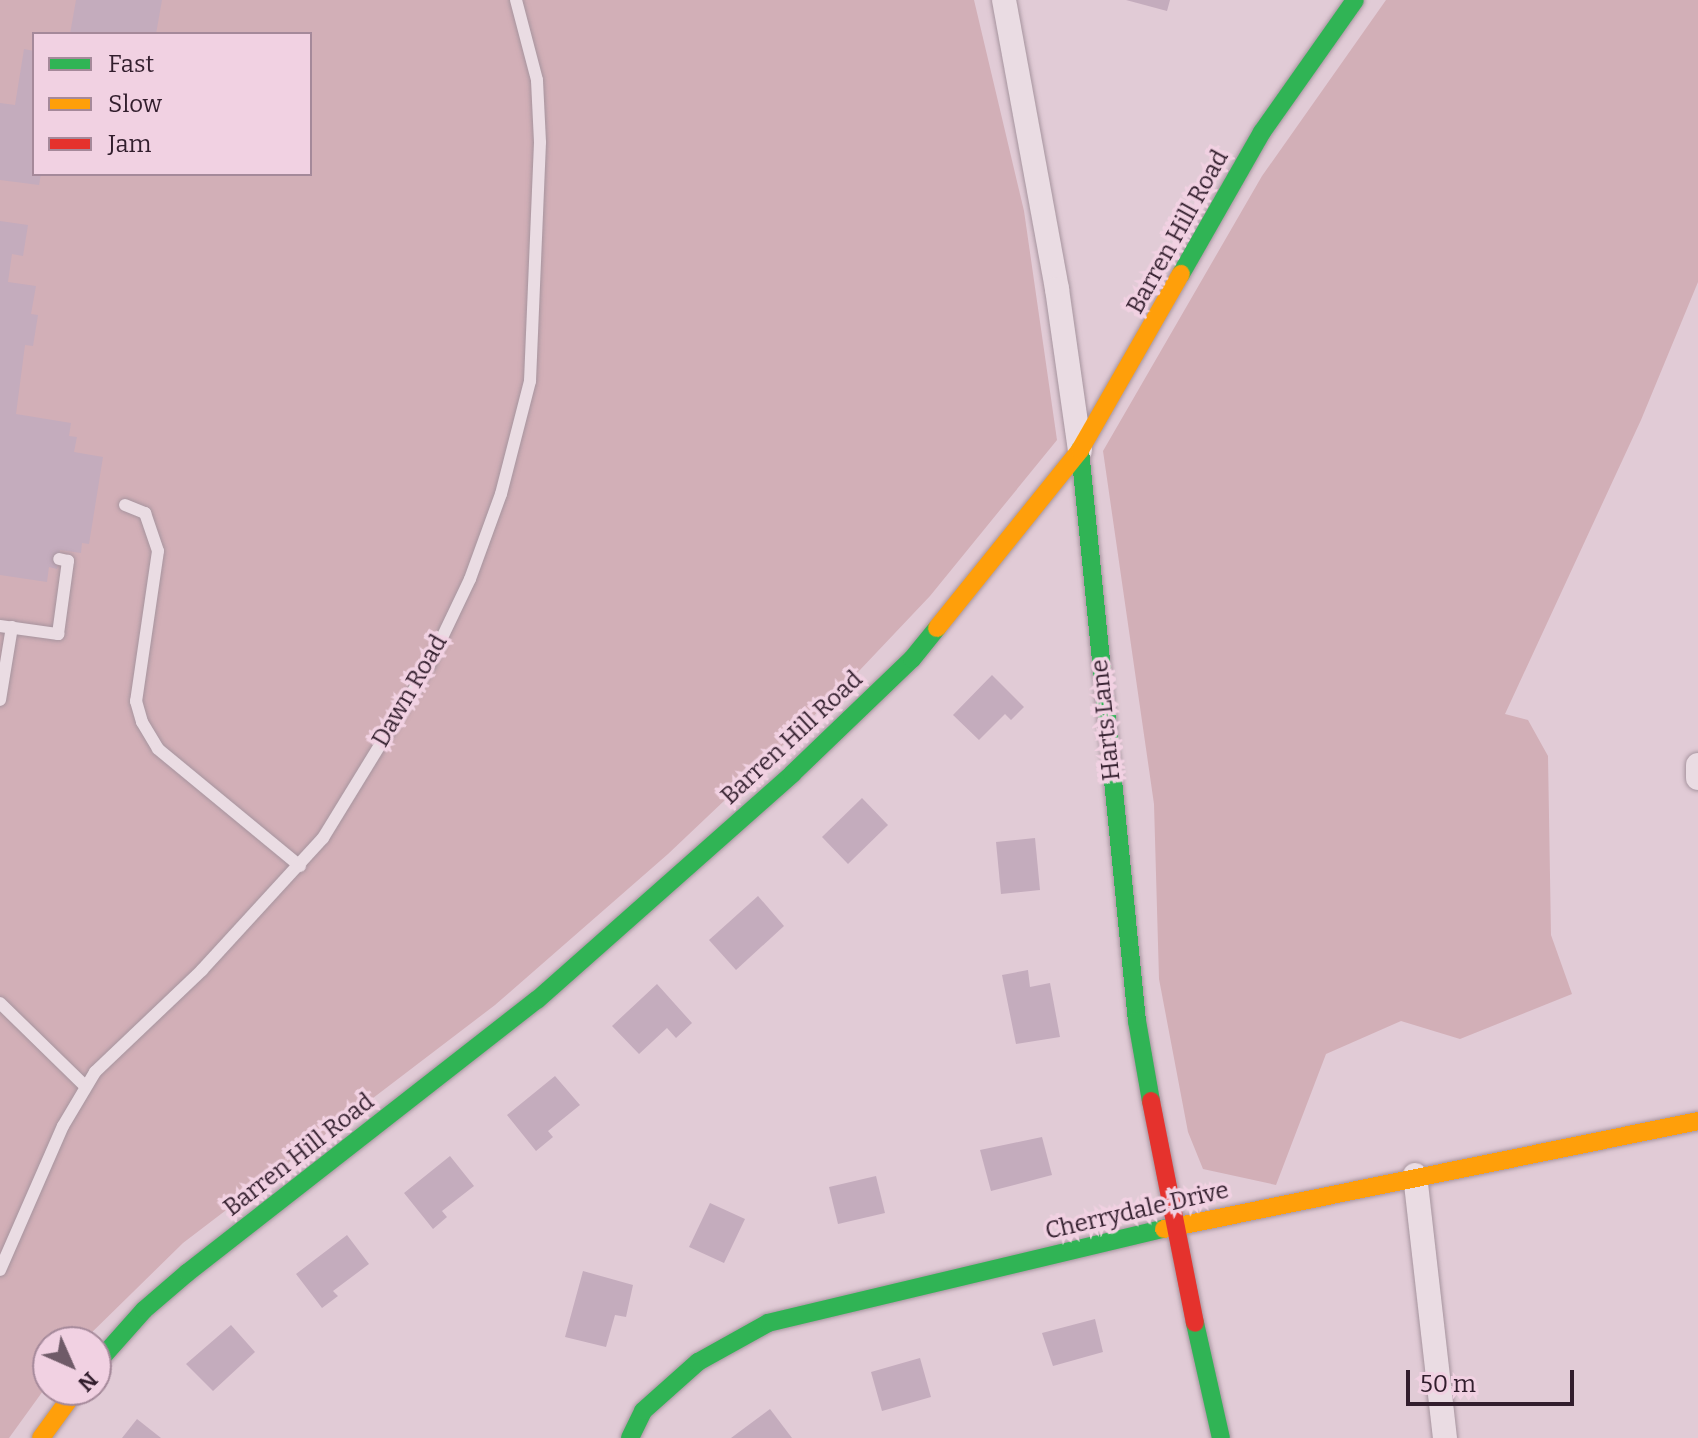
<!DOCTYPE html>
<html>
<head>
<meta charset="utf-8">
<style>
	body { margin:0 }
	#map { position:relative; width:1698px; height:1438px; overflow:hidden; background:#e1cbd6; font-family:Bitter,serif }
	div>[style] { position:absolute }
	.green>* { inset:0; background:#d2afb7 }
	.building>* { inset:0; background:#c4acbd }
	.roads { filter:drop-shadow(0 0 2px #a6949e) drop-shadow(0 0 2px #a6949e) }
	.lane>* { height:12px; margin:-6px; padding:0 6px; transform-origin:6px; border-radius:6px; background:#eadce3 }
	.street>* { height:24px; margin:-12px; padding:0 12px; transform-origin:12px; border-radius:12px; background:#eadce3 }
	.fast>* { height:18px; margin:-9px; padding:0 9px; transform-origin:9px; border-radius:9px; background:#30b455 }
	.slow>* { height:18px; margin:-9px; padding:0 9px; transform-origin:9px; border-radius:9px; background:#ff9f0a }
	.jam>* { height:18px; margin:-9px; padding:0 9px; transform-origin:9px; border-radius:9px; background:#e5322d }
	span { translate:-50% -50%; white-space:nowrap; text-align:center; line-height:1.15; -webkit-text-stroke:7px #f1d1e2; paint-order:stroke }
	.street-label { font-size:24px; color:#321e2d }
	.legend { position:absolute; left:32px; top:32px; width:280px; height:144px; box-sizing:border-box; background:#f1d1e2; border:2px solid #a5899a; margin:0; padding:10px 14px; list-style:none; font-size:24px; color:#321e2d }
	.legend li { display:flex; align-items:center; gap:16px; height:40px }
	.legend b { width:40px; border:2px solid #a5899a }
	.north { position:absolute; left:32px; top:1326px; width:80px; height:80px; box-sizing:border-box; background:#f1d1e2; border:2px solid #a5899a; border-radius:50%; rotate:135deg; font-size:22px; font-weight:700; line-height:32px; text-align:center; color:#321e2d }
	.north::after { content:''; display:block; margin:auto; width:28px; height:36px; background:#6f5b68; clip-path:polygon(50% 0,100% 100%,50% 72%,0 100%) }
	.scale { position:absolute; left:1406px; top:1370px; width:168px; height:36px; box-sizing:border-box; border:4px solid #321e2d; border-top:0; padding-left:10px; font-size:24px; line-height:28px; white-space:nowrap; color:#321e2d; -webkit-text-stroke:6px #f1d1e2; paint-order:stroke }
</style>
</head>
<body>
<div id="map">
	<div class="green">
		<div style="clip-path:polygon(evenodd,0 0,974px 0,1024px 211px,1057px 440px,930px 596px,841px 690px,668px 854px,495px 1005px,183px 1243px,82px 1342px,48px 1342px,48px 1384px,9px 1438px,0 1438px,0 0,34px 34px,310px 34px,310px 174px,34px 174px,34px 34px)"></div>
		<div style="clip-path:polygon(1386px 0,1698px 0,1698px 282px,1641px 420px,1505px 714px,1528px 720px,1548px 756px,1551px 935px,1572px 994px,1460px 1039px,1401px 1021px,1326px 1054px,1276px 1185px,1203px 1169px,1188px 1132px,1159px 979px,1154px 804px,1103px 451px,1262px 176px)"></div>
	</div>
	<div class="building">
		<div style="clip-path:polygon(76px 0,162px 0,156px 34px,70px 34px)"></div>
		<div style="clip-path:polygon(1126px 0,1170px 0,1167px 11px)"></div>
		<div style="clip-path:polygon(24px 49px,34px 51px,34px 174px,41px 174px,39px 185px,0 180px,0 103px,15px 105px)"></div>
		<div style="clip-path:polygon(0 221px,28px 225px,23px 256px,12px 254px,8px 282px,36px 286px,31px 314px,38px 315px,33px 346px,25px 345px,16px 414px,71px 423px,69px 436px,77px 437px,74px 452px,103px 457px,89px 544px,82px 543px,81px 553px,60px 550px,57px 569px,49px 567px,47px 582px,0 575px)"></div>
		<div style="clip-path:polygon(992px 675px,1024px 707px,1011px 720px,1005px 714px,979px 740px,953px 715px)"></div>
		<div style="clip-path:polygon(862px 798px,888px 825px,848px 864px,822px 837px)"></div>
		<div style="clip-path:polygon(1035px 838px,1040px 890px,1001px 894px,996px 842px)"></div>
		<div style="clip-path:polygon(758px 896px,784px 926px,736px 970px,709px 940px)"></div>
		<div style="clip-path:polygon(1028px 970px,1030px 987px,1050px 983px,1060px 1037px,1016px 1044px,1002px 975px)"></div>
		<div style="clip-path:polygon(657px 984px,692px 1023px,676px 1038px,667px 1028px,639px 1054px,612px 1026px)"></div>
		<div style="clip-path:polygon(555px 1076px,580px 1105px,548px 1131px,553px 1137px,536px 1151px,507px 1115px)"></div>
		<div style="clip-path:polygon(1042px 1137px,1052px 1175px,991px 1191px,980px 1150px)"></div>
		<div style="clip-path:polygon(450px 1156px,474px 1186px,442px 1211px,447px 1217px,433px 1229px,404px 1193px)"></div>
		<div style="clip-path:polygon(876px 1176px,885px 1213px,838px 1224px,829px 1187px)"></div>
		<div style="clip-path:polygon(710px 1203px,745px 1219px,724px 1263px,689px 1247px)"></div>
		<div style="clip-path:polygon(347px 1235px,369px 1264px,333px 1291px,338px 1296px,322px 1308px,296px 1274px)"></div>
		<div style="clip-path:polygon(583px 1271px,633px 1285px,626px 1317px,615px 1315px,606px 1347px,565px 1337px)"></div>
		<div style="clip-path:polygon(1095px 1319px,1103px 1352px,1053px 1366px,1042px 1333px)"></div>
		<div style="clip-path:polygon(231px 1325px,255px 1352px,213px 1391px,186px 1364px)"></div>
		<div style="clip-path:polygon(920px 1358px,931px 1397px,882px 1411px,871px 1372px)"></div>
		<div style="clip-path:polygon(770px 1409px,792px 1438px,731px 1438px)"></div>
		<div style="clip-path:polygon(137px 1419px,161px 1438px,122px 1438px)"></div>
	</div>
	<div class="roads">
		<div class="lane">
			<div style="left:125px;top:505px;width:22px;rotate:22deg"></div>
			<div style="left:145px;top:513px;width:40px;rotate:71.1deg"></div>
			<div style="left:158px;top:551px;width:152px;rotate:98.3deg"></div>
			<div style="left:136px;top:701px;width:22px;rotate:74deg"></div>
			<div style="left:142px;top:722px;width:31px;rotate:59deg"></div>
			<div style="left:158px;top:749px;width:184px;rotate:39.5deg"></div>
			<div style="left:0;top:626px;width:59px;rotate:7.9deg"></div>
			<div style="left:58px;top:634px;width:74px;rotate:-82.2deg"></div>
			<div style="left:68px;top:561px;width:9px;rotate:-167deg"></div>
			<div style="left:0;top:700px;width:74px;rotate:-80.7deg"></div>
			<div style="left:0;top:1003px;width:119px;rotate:44.3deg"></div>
			<div style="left:0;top:1270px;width:157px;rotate:-66.4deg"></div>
			<div style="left:63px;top:1126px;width:63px;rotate:-59.3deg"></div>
			<div style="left:95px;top:1072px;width:148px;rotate:-43.6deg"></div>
			<div style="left:202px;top:970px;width:179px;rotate:-47.5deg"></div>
			<div style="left:323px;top:838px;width:203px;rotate:-58.5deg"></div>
			<div style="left:429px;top:665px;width:95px;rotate:-64.5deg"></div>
			<div style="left:470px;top:579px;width:90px;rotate:-70deg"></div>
			<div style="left:501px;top:494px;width:117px;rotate:-75.6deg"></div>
			<div style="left:530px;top:381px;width:239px;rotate:-87.6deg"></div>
			<div style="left:540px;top:142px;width:62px;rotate:-92.8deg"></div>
			<div style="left:537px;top:80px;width:83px;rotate:-104.7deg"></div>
		</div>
		<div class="street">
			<div style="left:1004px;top:0;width:294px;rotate:79.6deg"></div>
			<div style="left:1057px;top:289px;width:163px;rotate:81.9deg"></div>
			<div style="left:1698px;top:765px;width:13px;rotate:90deg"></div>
			<div style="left:1415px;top:1175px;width:265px;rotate:83.5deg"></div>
		</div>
		<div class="fast">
			<div style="left:1181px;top:274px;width:163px;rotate:-60.3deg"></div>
			<div style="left:1262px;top:132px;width:161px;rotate:-54.8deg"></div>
			<div style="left:1080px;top:450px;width:574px;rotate:84.3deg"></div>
			<div style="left:1137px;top:1021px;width:81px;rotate:80.1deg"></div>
			<div style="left:1195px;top:1323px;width:118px;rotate:77.3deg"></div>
			<div style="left:96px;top:1364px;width:72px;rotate:-48.4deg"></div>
			<div style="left:144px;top:1310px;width:57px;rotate:-40.7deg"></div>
			<div style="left:187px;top:1273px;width:444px;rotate:-38deg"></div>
			<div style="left:537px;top:1000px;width:341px;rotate:-41.5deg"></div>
			<div style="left:792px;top:774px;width:166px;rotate:-43.8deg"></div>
			<div style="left:912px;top:659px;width:40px;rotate:-51deg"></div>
			<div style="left:630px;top:1438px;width:30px;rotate:-64deg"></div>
			<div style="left:643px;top:1411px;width:74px;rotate:-41.7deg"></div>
			<div style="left:698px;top:1362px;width:80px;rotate:-29.1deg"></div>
			<div style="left:768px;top:1323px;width:407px;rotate:-13.4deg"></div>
		</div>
		<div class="slow">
			<div style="left:937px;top:628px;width:228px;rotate:-51.2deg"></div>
			<div style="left:1080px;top:450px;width:203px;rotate:-60.2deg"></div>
			<div style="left:1164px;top:1229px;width:545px;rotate:-11.43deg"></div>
			<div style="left:41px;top:1438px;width:59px;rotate:-53.9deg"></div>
		</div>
		<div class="jam">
			<div style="left:1151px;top:1101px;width:226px;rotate:78.8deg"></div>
		</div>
	</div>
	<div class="street-label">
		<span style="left:1178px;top:232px;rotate:-61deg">Barren Hill Road</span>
		<span style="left:410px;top:691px;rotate:-60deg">Dawn Road</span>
		<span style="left:1106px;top:720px;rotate:-96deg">Harts Lane</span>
		<span style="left:792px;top:738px;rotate:-43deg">Barren Hill Road</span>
		<span style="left:299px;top:1155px;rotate:-38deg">Barren Hill Road</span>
		<span style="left:1137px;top:1211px;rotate:-13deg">Cherrydale Drive</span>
	</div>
	<ul class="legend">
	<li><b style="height:10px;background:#30b455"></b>Fast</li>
	<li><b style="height:10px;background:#ff9f0a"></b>Slow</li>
	<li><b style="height:10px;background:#e5322d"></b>Jam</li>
	</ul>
	<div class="north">N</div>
	<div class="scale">50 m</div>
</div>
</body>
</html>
